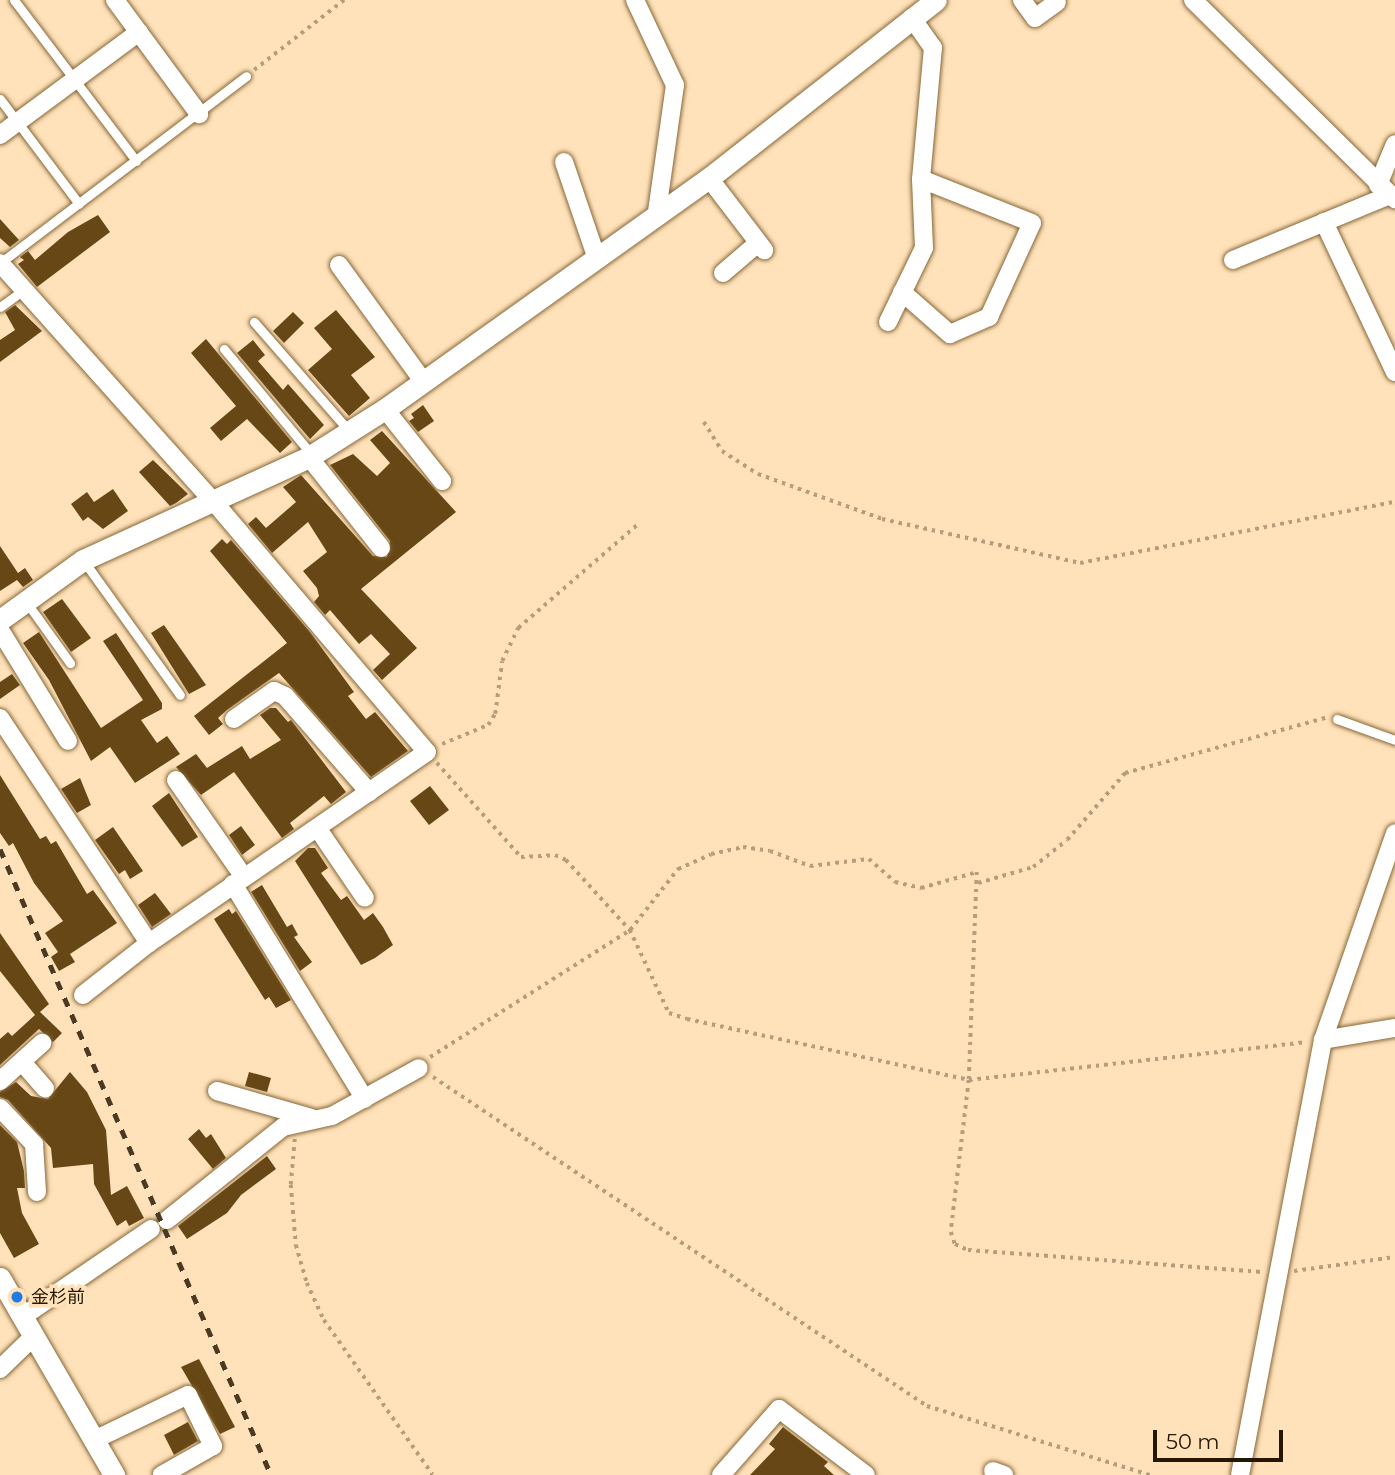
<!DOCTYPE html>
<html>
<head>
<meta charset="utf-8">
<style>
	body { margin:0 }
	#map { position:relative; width:1395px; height:1475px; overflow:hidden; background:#ffe2ba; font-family:Montserrat,"Noto Sans JP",sans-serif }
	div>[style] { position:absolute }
	.building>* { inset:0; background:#664715 }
	.path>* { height:3.5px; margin-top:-1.75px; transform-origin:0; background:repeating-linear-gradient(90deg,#b69e7d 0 3.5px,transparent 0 8.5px) }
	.roads { filter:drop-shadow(0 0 2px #876737) drop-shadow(0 0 2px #876737) }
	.service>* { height:9px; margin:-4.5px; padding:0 4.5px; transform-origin:4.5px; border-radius:4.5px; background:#fff }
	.minor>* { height:18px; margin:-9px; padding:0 9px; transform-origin:9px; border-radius:9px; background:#fff }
	.tertiary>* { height:21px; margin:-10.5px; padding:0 10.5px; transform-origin:10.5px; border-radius:10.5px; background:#fff }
	.rail>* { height:5px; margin-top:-2.5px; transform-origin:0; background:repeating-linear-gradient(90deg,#4a3a23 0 9px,transparent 0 18px) }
	.dots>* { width:19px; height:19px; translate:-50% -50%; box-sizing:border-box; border:4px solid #ffe2ba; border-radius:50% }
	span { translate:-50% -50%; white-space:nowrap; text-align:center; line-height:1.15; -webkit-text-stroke:7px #ffe2ba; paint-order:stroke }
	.poi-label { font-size:18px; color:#241704 }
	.left { translate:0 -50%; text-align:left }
	.scale { position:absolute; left:1153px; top:1430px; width:130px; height:32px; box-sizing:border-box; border:4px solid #241704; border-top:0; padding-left:9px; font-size:21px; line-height:24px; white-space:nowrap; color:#241704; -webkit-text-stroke:5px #ffe2ba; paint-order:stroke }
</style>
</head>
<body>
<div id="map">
	<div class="building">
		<div style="clip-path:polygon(98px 215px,110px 232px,37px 287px,18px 264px,24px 260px,20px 257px,28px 251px,35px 260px,68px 232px)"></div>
		<div style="clip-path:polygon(0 219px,19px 240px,10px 247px,0 238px)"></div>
		<div style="clip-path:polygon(15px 305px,42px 331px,0 362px,0 340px,15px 330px,5px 312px)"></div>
		<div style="clip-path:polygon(336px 310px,375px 357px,351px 375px,370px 398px,349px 416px,308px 370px,332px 349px,314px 328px)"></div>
		<div style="clip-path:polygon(293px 312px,304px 323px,284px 343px,273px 331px)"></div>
		<div style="clip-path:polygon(206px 339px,292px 442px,280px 453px,247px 419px,221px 441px,210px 428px,236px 406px,191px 353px)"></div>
		<div style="clip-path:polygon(253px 340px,265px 355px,258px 361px,283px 390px,288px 384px,324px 425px,310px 439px,237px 353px)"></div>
		<div style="clip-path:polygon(423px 405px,434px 421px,418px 432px,409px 421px,414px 418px,411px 414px)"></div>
		<div style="clip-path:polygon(382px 431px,456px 512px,361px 589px,417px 648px,382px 680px,373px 670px,390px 654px,371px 634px,359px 644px,330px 610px,325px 615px,314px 602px,319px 596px,317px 588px,303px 571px,327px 552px,308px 522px,272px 553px,248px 524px,256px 517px,266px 528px,296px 502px,283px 487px,301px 475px,373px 556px,387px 557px,390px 541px,330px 465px,353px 454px,377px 476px,390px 463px,370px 440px)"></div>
		<div style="clip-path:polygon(153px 460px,188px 494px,176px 503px,170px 506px,139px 472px)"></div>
		<div style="clip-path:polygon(113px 489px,128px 511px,103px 529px,88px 517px,83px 521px,71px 504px,87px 492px,94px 502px)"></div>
		<div style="clip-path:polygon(222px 539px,227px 544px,231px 540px,310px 632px,354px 692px,348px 696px,366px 719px,375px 712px,408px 751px,371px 777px,279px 673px,227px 710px,218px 718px,223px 724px,209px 735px,194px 716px,287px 643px,210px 551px)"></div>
		<div style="clip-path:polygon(0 546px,18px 573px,25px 568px,33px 580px,23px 587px,17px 580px,0 591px)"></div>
		<div style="clip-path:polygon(62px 599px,91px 638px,71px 652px,43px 612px)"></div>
		<div style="clip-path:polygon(164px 625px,206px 685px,189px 694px,151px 633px)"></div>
		<div style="clip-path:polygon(39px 632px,101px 728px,143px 700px,103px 641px,116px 633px,162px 703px,162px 709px,141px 720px,157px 743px,167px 736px,180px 754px,135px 783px,110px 747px,91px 761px,49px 680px,23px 643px)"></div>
		<div style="clip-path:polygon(12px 674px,20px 685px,0 699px,0 682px)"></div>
		<div style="clip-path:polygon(270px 708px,276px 708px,288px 722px,291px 720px,346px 792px,331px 804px,324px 796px,290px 823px,294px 829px,282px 838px,234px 772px,201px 795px,176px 767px,196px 754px,207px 768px,242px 746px,250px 759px,281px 740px,260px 715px)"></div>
		<div style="clip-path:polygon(0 775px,40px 839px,46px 836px,51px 844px,56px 841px,87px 894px,93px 890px,117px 923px,70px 954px,75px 962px,59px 971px,51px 957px,58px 952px,45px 933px,63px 921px,34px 883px,13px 843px,9px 846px,0 833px)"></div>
		<div style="clip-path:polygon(80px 778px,91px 805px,77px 813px,61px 789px)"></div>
		<div style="clip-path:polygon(430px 786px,449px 810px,429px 825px,410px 801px)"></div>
		<div style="clip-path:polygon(169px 793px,198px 837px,182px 847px,152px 806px)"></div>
		<div style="clip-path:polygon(241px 826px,255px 845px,242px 855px,229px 835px)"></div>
		<div style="clip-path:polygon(113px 827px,143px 871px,130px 879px,125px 870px,119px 874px,95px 840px)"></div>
		<div style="clip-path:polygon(308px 848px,315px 848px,328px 868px,321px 873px,341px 900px,347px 896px,364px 920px,373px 913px,383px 927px,393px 945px,375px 958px,361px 965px,295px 861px)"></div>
		<div style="clip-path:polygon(262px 885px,287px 927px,292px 924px,298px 935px,294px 937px,312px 962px,300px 971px,251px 892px)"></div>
		<div style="clip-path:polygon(155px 893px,171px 914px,152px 927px,138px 905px)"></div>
		<div style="clip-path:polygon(229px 909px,232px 914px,236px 911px,291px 1000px,276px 1008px,269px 997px,265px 1000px,214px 919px)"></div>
		<div style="clip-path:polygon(0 933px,49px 1004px,40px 1012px,62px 1033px,53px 1042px,39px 1029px,0 1065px,0 1039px,8px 1032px,12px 1036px,35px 1015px,0 971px)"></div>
		<div style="clip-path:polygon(70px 1072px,87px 1092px,106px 1130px,111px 1195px,127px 1186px,144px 1218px,129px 1226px,126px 1220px,117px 1226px,94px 1184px,93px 1164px,53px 1168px,51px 1148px,8px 1100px,0 1097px,0 1092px,16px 1082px,31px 1096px,48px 1099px)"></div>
		<div style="clip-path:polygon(249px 1072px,271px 1078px,267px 1092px,245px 1086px)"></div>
		<div style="clip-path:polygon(0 1125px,17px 1142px,24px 1171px,25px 1188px,17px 1188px,22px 1213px,39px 1244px,14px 1258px,0 1233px)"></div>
		<div style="clip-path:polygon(199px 1129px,206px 1138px,211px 1134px,226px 1158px,213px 1169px,188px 1139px)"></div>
		<div style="clip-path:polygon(267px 1156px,276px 1169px,241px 1195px,227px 1213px,187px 1239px,178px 1226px)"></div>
		<div style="clip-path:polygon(199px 1359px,235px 1427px,220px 1434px,181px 1367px)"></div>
		<div style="clip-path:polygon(188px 1422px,198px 1441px,174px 1455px,164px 1435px)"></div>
		<div style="clip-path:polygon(783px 1427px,828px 1462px,824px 1466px,834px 1475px,750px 1475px,775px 1449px,769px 1444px)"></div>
	</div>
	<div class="path">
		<div style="left:254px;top:70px;width:114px;rotate:-37.9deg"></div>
		<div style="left:704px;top:422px;width:34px;rotate:58deg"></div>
		<div style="left:722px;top:451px;width:43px;rotate:32.6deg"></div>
		<div style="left:758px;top:474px;width:132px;rotate:19.9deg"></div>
		<div style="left:882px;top:519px;width:203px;rotate:12.5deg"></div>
		<div style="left:1080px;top:563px;width:321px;rotate:-11deg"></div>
		<div style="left:442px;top:744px;width:50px;rotate:-22.4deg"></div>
		<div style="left:488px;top:725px;width:13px;rotate:-58deg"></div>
		<div style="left:495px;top:714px;width:53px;rotate:-82.5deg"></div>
		<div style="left:502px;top:661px;width:37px;rotate:-64deg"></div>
		<div style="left:518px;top:628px;width:157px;rotate:-40.9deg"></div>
		<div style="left:437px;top:763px;width:126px;rotate:48.2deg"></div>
		<div style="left:521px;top:857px;width:34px;rotate:-3deg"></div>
		<div style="left:555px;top:855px;width:12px;rotate:24deg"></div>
		<div style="left:566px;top:860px;width:95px;rotate:47.6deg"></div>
		<div style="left:630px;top:930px;width:92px;rotate:64.8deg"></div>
		<div style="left:669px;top:1013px;width:19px;rotate:18deg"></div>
		<div style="left:687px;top:1019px;width:289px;rotate:12.2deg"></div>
		<div style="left:969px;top:1080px;width:340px;rotate:-6.4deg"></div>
		<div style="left:978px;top:883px;width:57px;rotate:-16.2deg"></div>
		<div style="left:1033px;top:867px;width:43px;rotate:-38.5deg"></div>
		<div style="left:1067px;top:840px;width:89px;rotate:-49.1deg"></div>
		<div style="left:1125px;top:773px;width:211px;rotate:-15.4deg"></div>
		<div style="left:430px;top:1057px;width:237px;rotate:-32.4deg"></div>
		<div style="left:630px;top:930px;width:78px;rotate:-51.8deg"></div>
		<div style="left:678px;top:869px;width:36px;rotate:-24deg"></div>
		<div style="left:711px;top:854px;width:33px;rotate:-12deg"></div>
		<div style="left:743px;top:847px;width:27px;rotate:8deg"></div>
		<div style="left:770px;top:851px;width:43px;rotate:20.6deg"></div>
		<div style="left:810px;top:866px;width:59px;rotate:-6.8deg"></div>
		<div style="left:869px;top:859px;width:35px;rotate:41deg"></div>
		<div style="left:895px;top:882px;width:27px;rotate:13deg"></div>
		<div style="left:921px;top:888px;width:58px;rotate:-15.9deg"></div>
		<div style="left:977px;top:872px;width:208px;rotate:92.2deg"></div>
		<div style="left:969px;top:1080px;width:153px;rotate:96.8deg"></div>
		<div style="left:951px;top:1232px;width:13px;rotate:72deg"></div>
		<div style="left:955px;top:1244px;width:14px;rotate:25deg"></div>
		<div style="left:968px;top:1250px;width:295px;rotate:4.3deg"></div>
		<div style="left:433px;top:1077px;width:594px;rotate:33.66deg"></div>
		<div style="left:927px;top:1406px;width:233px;rotate:17.2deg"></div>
		<div style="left:295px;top:1139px;width:46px;rotate:95deg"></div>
		<div style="left:291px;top:1185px;width:60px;rotate:85.2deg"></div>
		<div style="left:296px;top:1245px;width:40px;rotate:74deg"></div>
		<div style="left:307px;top:1283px;width:41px;rotate:65.3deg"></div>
		<div style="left:324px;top:1320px;width:189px;rotate:54.9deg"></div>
		<div style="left:1294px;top:1271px;width:102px;rotate:-7.9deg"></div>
	</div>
	<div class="roads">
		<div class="service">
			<div style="left:14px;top:0;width:202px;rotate:52.8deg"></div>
			<div style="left:0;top:99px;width:131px;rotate:53deg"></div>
			<div style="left:0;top:263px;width:309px;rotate:-37.2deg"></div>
			<div style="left:0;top:307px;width:29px;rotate:-36deg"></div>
			<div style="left:254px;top:322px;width:146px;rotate:48.9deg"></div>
			<div style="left:224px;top:349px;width:138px;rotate:50.3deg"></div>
			<div style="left:83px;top:560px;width:166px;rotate:54.3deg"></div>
			<div style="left:27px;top:603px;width:74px;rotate:54.4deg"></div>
			<div style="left:1337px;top:719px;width:62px;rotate:19.9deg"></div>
		</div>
		<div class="minor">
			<div style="left:115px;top:0;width:142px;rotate:53.6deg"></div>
			<div style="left:635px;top:0;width:94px;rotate:64.8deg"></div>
			<div style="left:675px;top:85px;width:127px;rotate:98.1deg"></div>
			<div style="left:1022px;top:0;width:22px;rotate:54deg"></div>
			<div style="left:1035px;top:18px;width:27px;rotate:-36deg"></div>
			<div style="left:1193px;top:0;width:284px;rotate:44.6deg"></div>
			<div style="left:0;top:135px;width:173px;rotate:-36.5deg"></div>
			<div style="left:564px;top:162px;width:99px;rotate:71.2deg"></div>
			<div style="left:709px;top:178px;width:91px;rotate:52.6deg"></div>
			<div style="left:1378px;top:185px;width:44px;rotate:-67.5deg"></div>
			<div style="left:1324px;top:222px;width:166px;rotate:64.7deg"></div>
			<div style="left:1233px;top:260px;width:170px;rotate:-22.5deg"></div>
			<div style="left:0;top:263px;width:321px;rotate:48.2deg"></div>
			<div style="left:214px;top:502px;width:328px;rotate:49.6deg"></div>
			<div style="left:427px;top:752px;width:337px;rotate:145.5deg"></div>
			<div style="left:149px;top:943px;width:84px;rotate:141.8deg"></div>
			<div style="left:339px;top:265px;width:143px;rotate:54.1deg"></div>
			<div style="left:723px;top:273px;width:46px;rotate:-40.6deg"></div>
			<div style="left:902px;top:292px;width:64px;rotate:41.2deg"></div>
			<div style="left:950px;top:334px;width:43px;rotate:-23.6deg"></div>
			<div style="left:989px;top:317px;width:103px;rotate:-65.4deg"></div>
			<div style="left:1032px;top:223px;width:119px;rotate:-158.4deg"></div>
			<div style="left:888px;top:322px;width:82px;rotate:-64.1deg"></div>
			<div style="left:924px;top:248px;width:69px;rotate:-92.5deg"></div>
			<div style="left:921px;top:179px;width:132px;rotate:-84.8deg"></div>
			<div style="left:933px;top:48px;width:37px;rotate:-125deg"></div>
			<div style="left:385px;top:409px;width:92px;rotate:51.6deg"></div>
			<div style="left:309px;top:457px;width:116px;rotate:51.6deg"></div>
			<div style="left:0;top:630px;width:130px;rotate:58.5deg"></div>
			<div style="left:0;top:718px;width:270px;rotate:56.5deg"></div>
			<div style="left:234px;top:719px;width:49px;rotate:-35deg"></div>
			<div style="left:274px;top:691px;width:12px;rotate:24deg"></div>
			<div style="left:285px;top:696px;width:128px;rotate:48.8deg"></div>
			<div style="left:176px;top:780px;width:118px;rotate:55deg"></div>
			<div style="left:318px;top:829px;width:83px;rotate:55.7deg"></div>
			<div style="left:233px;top:884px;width:252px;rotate:58.5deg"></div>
			<div style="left:1323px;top:1040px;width:73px;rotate:-9.5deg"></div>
			<div style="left:22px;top:1062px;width:35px;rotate:49deg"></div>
			<div style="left:0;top:1081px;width:57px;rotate:-42.1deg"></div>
			<div style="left:217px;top:1091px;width:98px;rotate:16deg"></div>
			<div style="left:0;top:1108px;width:50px;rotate:46.6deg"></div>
			<div style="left:34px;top:1144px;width:48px;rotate:86.4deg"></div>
			<div style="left:167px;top:1220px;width:149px;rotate:-38.7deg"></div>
			<div style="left:283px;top:1127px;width:50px;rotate:-12.7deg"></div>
			<div style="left:332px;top:1116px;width:99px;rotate:-28.9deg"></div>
			<div style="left:22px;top:1317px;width:156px;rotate:-34.3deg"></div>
			<div style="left:0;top:1369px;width:47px;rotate:-44.1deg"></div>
			<div style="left:94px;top:1440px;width:104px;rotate:-25.6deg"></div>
			<div style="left:188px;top:1395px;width:57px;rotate:63.9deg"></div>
			<div style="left:213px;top:1446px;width:59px;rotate:150.4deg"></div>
			<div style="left:993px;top:1471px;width:12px;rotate:20deg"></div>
			<div style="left:721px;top:1475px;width:88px;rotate:-48.7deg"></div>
			<div style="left:779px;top:1409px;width:109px;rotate:37.2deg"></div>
			<div style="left:1240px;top:1475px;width:443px;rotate:-79.2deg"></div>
			<div style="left:1323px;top:1040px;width:219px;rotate:-70.8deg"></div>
		</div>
		<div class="tertiary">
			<div style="left:0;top:620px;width:102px;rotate:-35.9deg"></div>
			<div style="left:83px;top:560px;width:248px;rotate:-24.5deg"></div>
			<div style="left:309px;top:457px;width:90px;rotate:-32.3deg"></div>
			<div style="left:385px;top:409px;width:398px;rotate:-35.5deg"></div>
			<div style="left:709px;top:178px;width:288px;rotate:-38.1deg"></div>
			<div style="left:0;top:1278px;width:228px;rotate:59.9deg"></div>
		</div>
	</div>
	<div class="rail">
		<div style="left:0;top:849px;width:682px;rotate:66.59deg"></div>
	</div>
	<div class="dots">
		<div style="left:17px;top:1297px;background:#217be5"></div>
	</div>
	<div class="poi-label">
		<span class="left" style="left:31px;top:1297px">金杉前</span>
	</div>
	<div class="scale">50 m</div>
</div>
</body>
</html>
